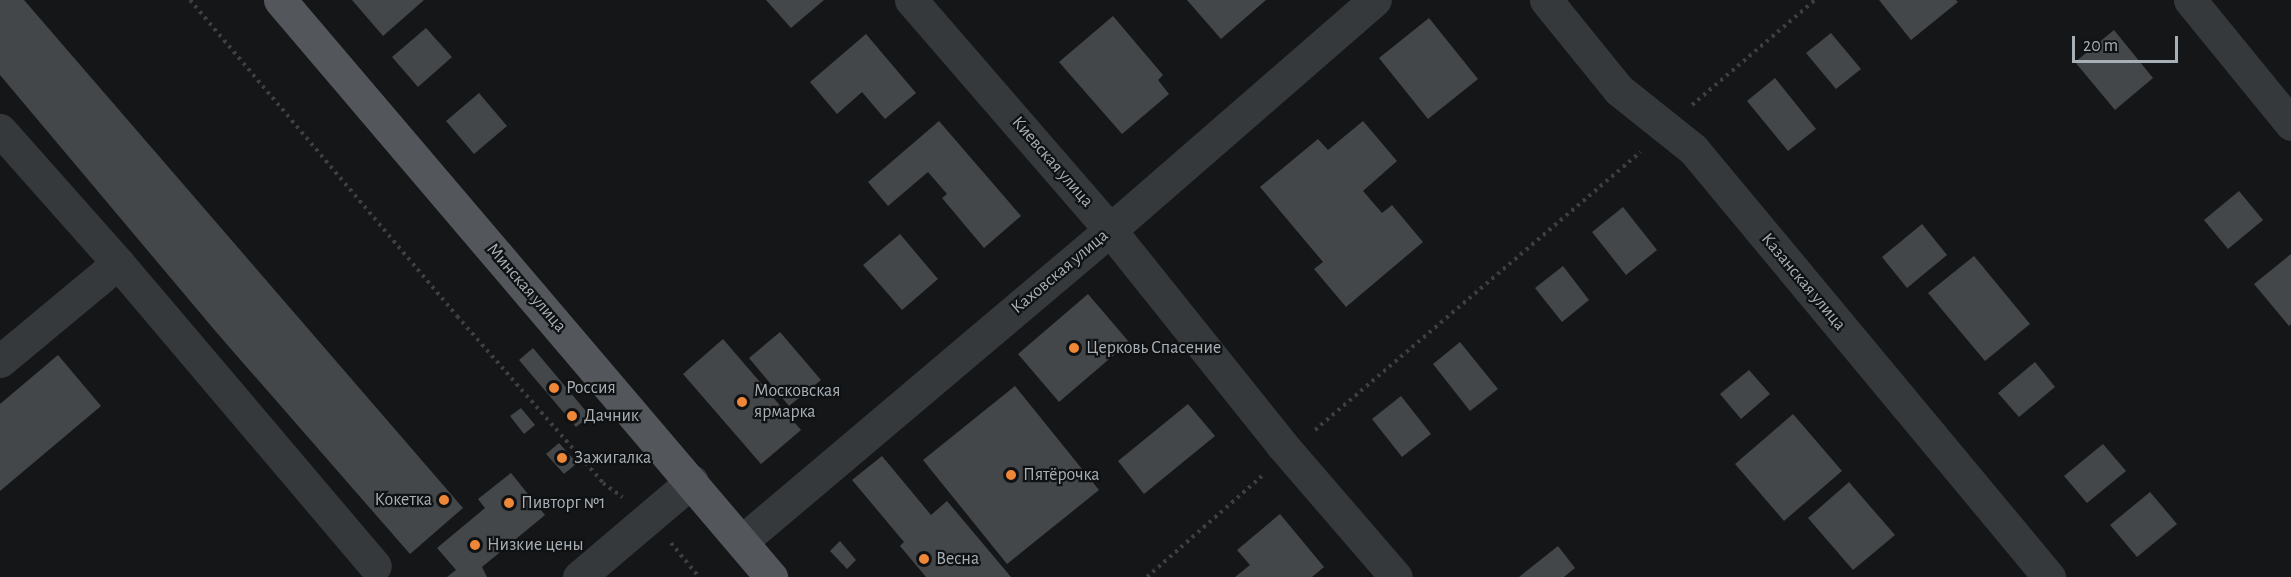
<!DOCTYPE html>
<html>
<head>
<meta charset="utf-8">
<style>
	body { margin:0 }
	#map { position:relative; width:2291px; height:577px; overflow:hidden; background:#151617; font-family:"Alegreya Sans",sans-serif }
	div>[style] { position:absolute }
	.building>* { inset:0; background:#44474a }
	.path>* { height:4px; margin-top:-2px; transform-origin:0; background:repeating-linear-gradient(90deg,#3c4043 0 3px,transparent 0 7.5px) }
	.minor>* { height:33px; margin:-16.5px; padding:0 16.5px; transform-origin:16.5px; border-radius:16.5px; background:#36393c }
	.major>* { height:33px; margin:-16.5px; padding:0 16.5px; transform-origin:16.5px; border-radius:16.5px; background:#53565b }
	.dots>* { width:16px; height:16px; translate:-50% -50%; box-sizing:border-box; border:3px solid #101112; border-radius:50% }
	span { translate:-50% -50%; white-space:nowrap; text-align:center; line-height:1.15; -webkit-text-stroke:4.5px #101112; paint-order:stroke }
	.street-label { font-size:18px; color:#a8b0b7 }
	.poi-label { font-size:18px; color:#a8b0b7 }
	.left { translate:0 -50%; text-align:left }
	.right { translate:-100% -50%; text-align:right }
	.scale { position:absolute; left:2072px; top:36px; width:106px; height:27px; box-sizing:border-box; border:3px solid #a8b0b7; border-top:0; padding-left:8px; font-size:18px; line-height:21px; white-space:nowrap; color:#a8b0b7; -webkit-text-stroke:4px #101112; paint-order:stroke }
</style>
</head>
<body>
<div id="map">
	<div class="building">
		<div style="clip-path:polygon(0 0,24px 0,463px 508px,410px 554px,217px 333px,0 75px)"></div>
		<div style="clip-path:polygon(352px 0,424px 0,383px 36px)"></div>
		<div style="clip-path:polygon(766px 0,824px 0,791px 28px)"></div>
		<div style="clip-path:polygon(1187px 0,1266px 0,1221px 39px)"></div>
		<div style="clip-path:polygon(1879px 0,1956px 0,1958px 2px,1911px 40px)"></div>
		<div style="clip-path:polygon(1113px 16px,1163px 75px,1158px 80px,1169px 94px,1122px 134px,1059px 62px)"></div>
		<div style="clip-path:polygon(1429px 18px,1478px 79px,1428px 119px,1379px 58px)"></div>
		<div style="clip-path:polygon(426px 28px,452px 57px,418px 87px,392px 57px)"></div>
		<div style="clip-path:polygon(2114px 30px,2153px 78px,2115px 110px,2075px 62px)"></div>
		<div style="clip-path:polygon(1831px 33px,1861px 69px,1836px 89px,1806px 53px)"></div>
		<div style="clip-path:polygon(866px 34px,916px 93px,885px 119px,862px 92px,837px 114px,810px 82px)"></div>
		<div style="clip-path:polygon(1775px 78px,1816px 129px,1788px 151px,1747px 101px)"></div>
		<div style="clip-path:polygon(479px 93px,507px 126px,474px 154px,446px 121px)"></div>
		<div style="clip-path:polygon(939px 121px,1021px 216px,984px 248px,942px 198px,947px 194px,928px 172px,888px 206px,868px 182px)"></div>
		<div style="clip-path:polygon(1363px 121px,1397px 161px,1363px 191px,1382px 213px,1392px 205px,1423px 242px,1346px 307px,1314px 269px,1323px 262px,1260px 187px,1318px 139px,1328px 150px)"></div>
		<div style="clip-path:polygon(2239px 191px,2263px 220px,2228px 249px,2204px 220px)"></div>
		<div style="clip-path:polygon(1623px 207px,1657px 250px,1626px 275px,1592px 232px)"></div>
		<div style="clip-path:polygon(1922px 224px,1947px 255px,1907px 288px,1882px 257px)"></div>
		<div style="clip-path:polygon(900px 234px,938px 279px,902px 310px,863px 265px)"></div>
		<div style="clip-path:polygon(2291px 254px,2291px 324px,2289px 326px,2254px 284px)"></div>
		<div style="clip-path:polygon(1974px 256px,2030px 324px,1985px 361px,1928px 293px)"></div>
		<div style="clip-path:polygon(1563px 266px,1589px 300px,1562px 322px,1535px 288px)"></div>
		<div style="clip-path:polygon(1088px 294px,1129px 342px,1059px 402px,1018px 354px)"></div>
		<div style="clip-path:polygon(780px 332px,821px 380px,789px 406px,749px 358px)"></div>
		<div style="clip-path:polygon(723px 339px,801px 430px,761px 464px,683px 374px)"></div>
		<div style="clip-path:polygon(1460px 342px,1498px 389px,1470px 411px,1433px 364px)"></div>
		<div style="clip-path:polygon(533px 348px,590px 416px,576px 427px,519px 360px)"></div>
		<div style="clip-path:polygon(58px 355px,101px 406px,0 491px,0 404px)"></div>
		<div style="clip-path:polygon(2035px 362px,2055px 387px,2019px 417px,1998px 393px)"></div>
		<div style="clip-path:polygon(1749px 370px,1770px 394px,1741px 419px,1720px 394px)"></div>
		<div style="clip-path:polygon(1015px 386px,1099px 490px,1007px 564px,923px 460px)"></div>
		<div style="clip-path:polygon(1401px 396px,1431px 434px,1402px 457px,1372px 419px)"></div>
		<div style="clip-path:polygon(1188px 404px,1215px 436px,1144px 494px,1118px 461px)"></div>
		<div style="clip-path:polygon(521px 408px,535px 425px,524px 434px,510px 416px)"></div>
		<div style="clip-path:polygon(1793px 414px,1842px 471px,1784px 521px,1735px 464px)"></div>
		<div style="clip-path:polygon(559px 443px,577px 463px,564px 474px,546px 454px)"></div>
		<div style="clip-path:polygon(2103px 444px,2126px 471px,2087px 503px,2064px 476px)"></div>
		<div style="clip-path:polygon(882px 456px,931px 515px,947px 501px,1011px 577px,926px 577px,900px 546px,904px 542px,852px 480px)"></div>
		<div style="clip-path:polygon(511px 473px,545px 515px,482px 567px,487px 577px,447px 577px,456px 570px,437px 548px,485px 508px,478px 499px)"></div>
		<div style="clip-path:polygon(1849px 482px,1895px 535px,1853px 570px,1808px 518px)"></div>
		<div style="clip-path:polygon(2150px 492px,2177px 524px,2137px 557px,2110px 525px)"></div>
		<div style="clip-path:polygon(1280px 514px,1324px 567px,1312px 577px,1235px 577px,1250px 565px,1237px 550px)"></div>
		<div style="clip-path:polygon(840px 541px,856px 560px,847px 569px,830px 551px)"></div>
		<div style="clip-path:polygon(1558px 546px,1575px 568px,1564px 577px,1519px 577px)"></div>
	</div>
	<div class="path">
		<div style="left:190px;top:0;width:414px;rotate:49.8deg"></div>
		<div style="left:457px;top:316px;width:222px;rotate:48.8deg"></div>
		<div style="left:603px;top:483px;width:24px;rotate:36deg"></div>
		<div style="left:1692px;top:105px;width:162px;rotate:-40.5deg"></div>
		<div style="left:1315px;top:430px;width:428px;rotate:-40.5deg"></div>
		<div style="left:671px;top:543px;width:44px;rotate:50.5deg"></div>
		<div style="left:1147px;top:577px;width:153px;rotate:-41.3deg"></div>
	</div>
	<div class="minor">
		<div style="left:911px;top:0;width:304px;rotate:49.1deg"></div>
		<div style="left:1110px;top:230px;width:275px;rotate:51.3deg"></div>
		<div style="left:1282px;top:445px;width:174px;rotate:49.2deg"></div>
		<div style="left:1546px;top:0;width:116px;rotate:51deg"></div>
		<div style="left:1619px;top:90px;width:95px;rotate:38.6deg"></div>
		<div style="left:1693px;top:149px;width:557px;rotate:50.25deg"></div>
		<div style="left:2190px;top:0;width:160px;rotate:50.8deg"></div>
		<div style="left:0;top:130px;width:178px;rotate:48.4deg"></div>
		<div style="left:118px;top:263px;width:397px;rotate:49.7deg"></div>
		<div style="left:0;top:361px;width:153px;rotate:-39.7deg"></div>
		<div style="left:742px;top:541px;width:482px;rotate:-40.2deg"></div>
		<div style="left:1110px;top:230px;width:351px;rotate:-41deg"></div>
		<div style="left:579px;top:577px;width:148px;rotate:-40.3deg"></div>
	</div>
	<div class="major">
		<div style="left:280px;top:0;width:758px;rotate:49.6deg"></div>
	</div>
	<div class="dots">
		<div style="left:1074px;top:348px;background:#ee8737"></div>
		<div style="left:554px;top:388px;background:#ee8737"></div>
		<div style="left:742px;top:402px;background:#ee8737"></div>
		<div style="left:572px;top:416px;background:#ee8737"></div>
		<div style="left:562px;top:458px;background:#ee8737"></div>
		<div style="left:1011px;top:475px;background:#ee8737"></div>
		<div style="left:444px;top:500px;background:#ee8737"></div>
		<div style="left:509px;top:503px;background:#ee8737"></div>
		<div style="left:475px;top:545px;background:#ee8737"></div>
		<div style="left:924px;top:559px;background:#ee8737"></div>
	</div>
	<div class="street-label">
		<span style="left:1052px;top:162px;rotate:49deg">Киевская улица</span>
		<span style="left:1060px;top:272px;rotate:-40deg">Каховская улица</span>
		<span style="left:1803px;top:282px;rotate:50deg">Казанская улица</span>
		<span style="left:526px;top:288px;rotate:49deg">Минская улица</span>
	</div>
	<div class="poi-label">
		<span class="left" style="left:1086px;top:348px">Церковь Спасение</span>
		<span class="left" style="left:566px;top:388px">Россия</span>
		<span class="left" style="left:754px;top:402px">Московская<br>ярмарка</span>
		<span class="left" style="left:584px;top:416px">Дачник</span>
		<span class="left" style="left:574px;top:458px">Зажигалка</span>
		<span class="left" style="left:1023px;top:475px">Пятёрочка</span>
		<span class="right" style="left:432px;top:500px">Кокетка</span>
		<span class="left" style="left:521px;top:503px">Пивторг №1</span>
		<span class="left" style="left:487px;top:545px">Низкие цены</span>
		<span class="left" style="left:936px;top:559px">Весна</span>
	</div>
	<div class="scale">20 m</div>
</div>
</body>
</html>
